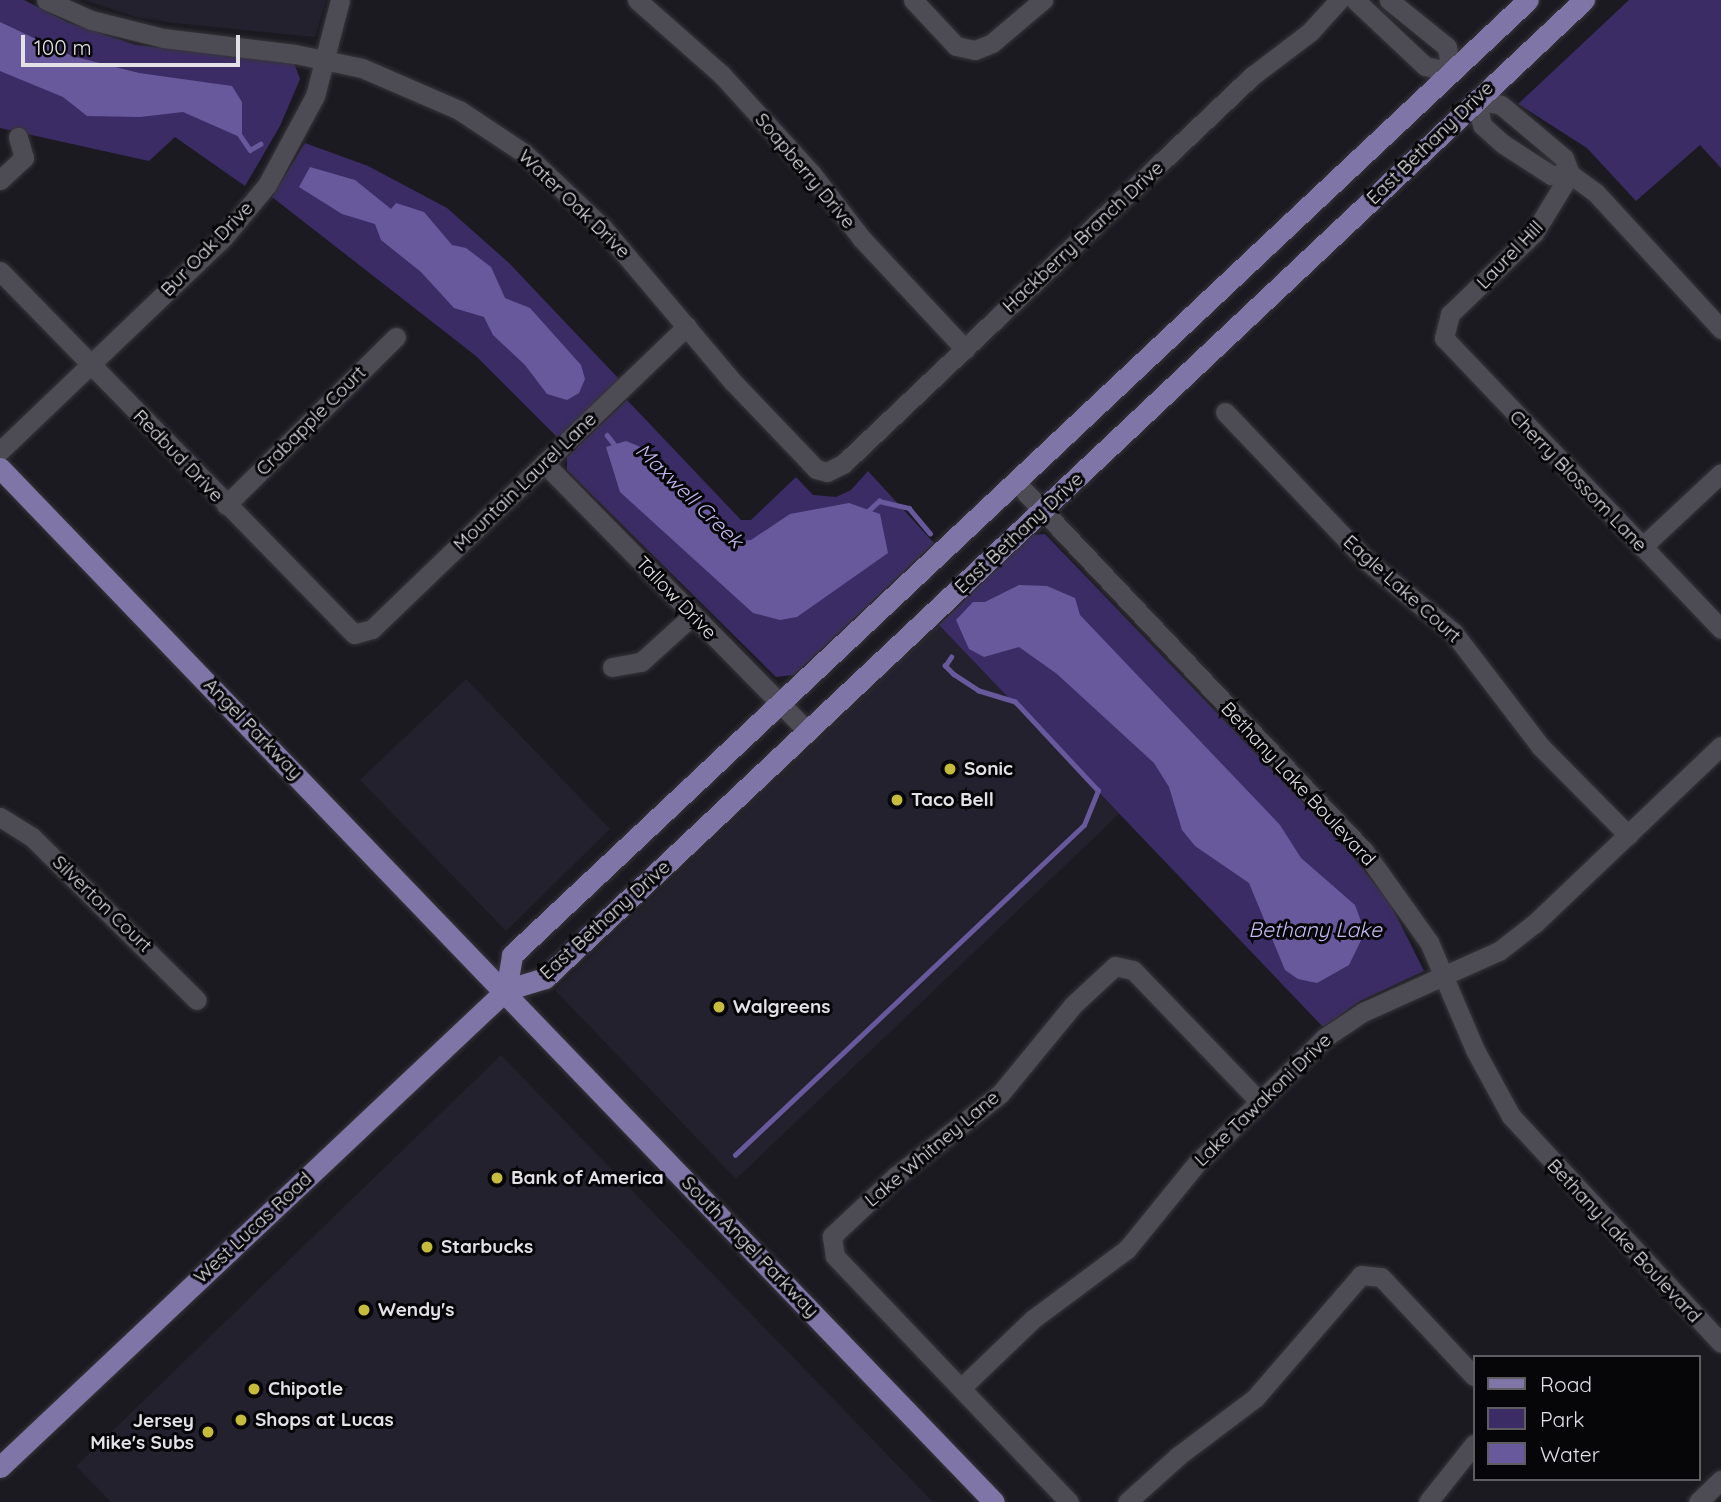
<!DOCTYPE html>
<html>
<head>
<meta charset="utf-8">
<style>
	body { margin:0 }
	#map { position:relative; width:1721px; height:1502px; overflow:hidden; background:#1b1a21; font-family:Quicksand,sans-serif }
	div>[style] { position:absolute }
	.built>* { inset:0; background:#23212d }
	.green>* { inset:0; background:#3c2c66 }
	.water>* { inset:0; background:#68599c }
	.stream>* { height:4.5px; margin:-2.25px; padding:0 2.25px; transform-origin:2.25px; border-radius:2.25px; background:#68599c }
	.roads { filter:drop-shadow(0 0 2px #36353a) drop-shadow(0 0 2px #36353a) }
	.minor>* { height:19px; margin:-9.5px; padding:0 9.5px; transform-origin:9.5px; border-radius:9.5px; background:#4d4c54 }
	.major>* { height:21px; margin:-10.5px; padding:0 10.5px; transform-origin:10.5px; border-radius:10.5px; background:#7f75a6 }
	.dots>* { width:19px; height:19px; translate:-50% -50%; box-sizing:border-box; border:4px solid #060508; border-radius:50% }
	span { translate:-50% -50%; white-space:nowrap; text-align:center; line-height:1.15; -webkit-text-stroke:6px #060508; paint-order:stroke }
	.street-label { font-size:19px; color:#e2e1e6 }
	.poi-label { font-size:19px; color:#e2e1e6; font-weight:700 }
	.left { translate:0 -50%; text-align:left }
	.right { translate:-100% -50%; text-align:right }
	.water-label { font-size:21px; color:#c4b9f3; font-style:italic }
	.legend { position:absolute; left:1473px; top:1355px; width:228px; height:126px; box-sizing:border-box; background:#060508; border:2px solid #5e5d61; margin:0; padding:9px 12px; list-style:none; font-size:21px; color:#e2e1e6 }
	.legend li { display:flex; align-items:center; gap:14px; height:35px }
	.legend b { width:35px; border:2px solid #5e5d61 }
	.scale { position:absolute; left:21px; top:35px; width:219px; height:32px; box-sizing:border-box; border:4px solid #e2e1e6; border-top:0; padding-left:9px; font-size:21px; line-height:24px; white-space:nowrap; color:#e2e1e6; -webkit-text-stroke:5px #060508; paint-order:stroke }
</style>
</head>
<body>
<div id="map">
	<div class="built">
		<div style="clip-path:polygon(84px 0,326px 0,315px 37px,173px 23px,136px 17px)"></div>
		<div style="clip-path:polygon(939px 625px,1119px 814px,736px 1179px,555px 990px)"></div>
		<div style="clip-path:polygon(466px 679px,610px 829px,506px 931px,360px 780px)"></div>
		<div style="clip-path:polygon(501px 1055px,933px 1502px,111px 1502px,76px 1466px)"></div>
	</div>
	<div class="green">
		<div style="clip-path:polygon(0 0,24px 0,67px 22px,136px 45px,294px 63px,300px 79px,280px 126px,245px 186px,175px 137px,149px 161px,0 128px)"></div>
		<div style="clip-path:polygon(1629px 0,1721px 0,1721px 168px,1700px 145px,1636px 201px,1587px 148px,1518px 104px)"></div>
		<div style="clip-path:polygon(305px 143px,368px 166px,447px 208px,509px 263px,619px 379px,558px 438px,476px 356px,272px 197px)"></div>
		<div style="clip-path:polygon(627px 400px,741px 520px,751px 520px,796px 477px,813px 495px,836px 497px,851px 490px,868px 471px,934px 543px,794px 675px,776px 677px,567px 470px,567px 457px)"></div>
		<div style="clip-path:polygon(1045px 534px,1341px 842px,1390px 903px,1424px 971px,1360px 1001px,1323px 1027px,939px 625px,1032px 535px)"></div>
	</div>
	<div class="water">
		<div style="clip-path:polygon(0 22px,72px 56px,139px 73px,232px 86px,242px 102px,242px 138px,183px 112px,140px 117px,87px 116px,63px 97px,0 71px)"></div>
		<div style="clip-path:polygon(310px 167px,355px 180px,391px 209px,396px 203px,424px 212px,452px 245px,466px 248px,491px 267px,505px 298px,530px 308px,581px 365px,585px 379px,579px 393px,567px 400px,547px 394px,525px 365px,493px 335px,484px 317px,454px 308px,421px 272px,381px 240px,375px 224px,342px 214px,299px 187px)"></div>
		<div style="clip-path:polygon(626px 441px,650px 451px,739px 541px,751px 540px,790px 514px,849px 503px,880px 514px,888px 553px,797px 617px,780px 620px,753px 613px,620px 492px,606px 447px)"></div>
		<div style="clip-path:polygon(1019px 585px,1047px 586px,1075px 598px,1080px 615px,1280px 825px,1301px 858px,1355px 905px,1365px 932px,1349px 965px,1317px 983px,1298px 979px,1285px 970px,1249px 883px,1195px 846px,1182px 830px,1169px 787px,1154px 763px,1057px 674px,1019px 647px,984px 657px,969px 649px,956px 620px,973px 602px,985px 602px)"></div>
	</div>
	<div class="stream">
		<div style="left:240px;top:135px;width:18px;rotate:56deg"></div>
		<div style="left:250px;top:150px;width:12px;rotate:-31deg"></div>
		<div style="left:607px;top:435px;width:16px;rotate:52deg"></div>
		<div style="left:866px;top:513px;width:18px;rotate:-43deg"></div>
		<div style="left:879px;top:501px;width:31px;rotate:13deg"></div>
		<div style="left:909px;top:508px;width:33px;rotate:50deg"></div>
		<div style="left:735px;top:1155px;width:480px;rotate:-43.4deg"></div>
		<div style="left:1084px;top:825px;width:37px;rotate:-68deg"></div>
		<div style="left:1098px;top:791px;width:122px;rotate:-133deg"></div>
		<div style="left:1015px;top:702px;width:38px;rotate:-163deg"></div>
		<div style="left:979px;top:691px;width:30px;rotate:-147deg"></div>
		<div style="left:954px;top:675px;width:13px;rotate:-135deg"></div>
		<div style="left:945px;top:666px;width:11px;rotate:-56deg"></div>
	</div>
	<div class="roads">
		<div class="minor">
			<div style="left:46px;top:0;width:49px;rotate:24deg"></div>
			<div style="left:91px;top:20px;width:74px;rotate:14deg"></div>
			<div style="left:163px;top:38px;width:133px;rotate:6.9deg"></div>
			<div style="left:295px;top:54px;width:68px;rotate:11.8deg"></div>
			<div style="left:362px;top:68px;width:106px;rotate:23.4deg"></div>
			<div style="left:459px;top:110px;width:78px;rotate:33.5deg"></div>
			<div style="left:524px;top:153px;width:108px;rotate:43.5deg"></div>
			<div style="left:602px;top:227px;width:203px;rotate:49.8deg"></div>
			<div style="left:733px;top:382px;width:120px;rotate:46.3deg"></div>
			<div style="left:816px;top:469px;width:11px;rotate:15deg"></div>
			<div style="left:827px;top:472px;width:18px;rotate:-27deg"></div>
			<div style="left:843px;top:464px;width:564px;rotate:-43.49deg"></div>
			<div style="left:1252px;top:76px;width:73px;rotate:-37.2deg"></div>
			<div style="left:1310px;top:32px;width:43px;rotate:-47.8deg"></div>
			<div style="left:637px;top:0;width:112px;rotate:41.4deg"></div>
			<div style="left:721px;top:74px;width:135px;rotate:47.7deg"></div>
			<div style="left:812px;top:174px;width:82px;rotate:52.4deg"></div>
			<div style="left:862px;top:239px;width:151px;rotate:46.9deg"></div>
			<div style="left:913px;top:0;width:63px;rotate:46.9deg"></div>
			<div style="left:956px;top:46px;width:19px;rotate:12deg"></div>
			<div style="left:975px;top:50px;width:18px;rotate:-22deg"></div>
			<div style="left:992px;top:43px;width:67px;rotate:-40.1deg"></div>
			<div style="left:1355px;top:0;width:96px;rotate:43.3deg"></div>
			<div style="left:1425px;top:66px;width:27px;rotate:13deg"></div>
			<div style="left:1451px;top:72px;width:25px;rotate:-99deg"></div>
			<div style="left:1447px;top:47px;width:75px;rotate:-141deg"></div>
			<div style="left:1570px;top:174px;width:69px;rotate:121.4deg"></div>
			<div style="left:1534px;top:233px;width:117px;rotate:136deg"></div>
			<div style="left:1450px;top:314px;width:25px;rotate:104deg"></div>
			<div style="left:1444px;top:338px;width:402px;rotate:46.4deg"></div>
			<div style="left:1570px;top:174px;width:19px;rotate:177deg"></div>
			<div style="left:1551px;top:175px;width:57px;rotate:-147.1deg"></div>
			<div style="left:1503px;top:144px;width:28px;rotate:-138deg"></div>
			<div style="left:1482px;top:125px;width:26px;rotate:-103deg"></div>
			<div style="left:1476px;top:100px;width:25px;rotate:11deg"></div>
			<div style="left:1501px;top:105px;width:82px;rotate:40.1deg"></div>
			<div style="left:1564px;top:158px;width:17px;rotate:69deg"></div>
			<div style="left:1570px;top:174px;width:32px;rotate:36deg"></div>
			<div style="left:1596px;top:193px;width:185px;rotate:47.4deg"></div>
			<div style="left:0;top:180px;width:33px;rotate:-43deg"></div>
			<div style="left:24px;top:158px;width:22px;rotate:-106deg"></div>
			<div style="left:0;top:271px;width:507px;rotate:45.72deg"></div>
			<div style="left:354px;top:634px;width:19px;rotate:-16deg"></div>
			<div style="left:372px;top:629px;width:437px;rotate:-43.9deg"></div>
			<div style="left:1225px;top:412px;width:207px;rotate:46.4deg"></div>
			<div style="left:1368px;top:562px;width:110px;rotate:39.5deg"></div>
			<div style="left:1453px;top:632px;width:145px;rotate:52.6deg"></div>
			<div style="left:1541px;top:747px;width:124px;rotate:45.3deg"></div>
			<div style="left:0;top:451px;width:308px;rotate:-43.7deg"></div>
			<div style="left:223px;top:238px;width:69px;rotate:-50.3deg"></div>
			<div style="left:267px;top:185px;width:101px;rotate:-61.7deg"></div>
			<div style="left:315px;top:96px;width:99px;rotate:-75.4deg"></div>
			<div style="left:544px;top:463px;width:377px;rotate:45.5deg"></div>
			<div style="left:1016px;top:482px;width:507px;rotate:46.68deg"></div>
			<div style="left:1364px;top:851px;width:112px;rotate:54.5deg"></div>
			<div style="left:1429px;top:942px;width:117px;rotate:66.9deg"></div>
			<div style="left:1475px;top:1050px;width:75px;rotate:61.4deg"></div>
			<div style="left:1511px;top:1116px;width:309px;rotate:47.2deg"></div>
			<div style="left:226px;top:505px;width:239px;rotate:-44.7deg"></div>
			<div style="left:1642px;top:547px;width:108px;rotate:-43.1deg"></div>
			<div style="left:612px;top:667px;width:29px;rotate:-10deg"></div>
			<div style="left:641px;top:662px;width:70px;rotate:-42.1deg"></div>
			<div style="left:0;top:817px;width:36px;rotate:32deg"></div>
			<div style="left:31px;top:836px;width:233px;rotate:44.7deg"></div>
			<div style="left:962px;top:1387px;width:98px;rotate:-43.8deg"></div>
			<div style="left:1033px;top:1319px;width:117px;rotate:-36.7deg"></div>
			<div style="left:1127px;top:1249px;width:111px;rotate:-50.9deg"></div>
			<div style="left:1197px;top:1163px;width:178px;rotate:-44.5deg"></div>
			<div style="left:1324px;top:1038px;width:47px;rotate:-33.7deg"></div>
			<div style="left:1363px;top:1012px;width:149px;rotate:-24.2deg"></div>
			<div style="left:1499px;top:951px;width:46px;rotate:-37.9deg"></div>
			<div style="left:1535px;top:923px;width:257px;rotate:-43.6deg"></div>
			<div style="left:1069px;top:1502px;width:340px;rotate:-133.6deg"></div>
			<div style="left:835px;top:1256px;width:20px;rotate:-99deg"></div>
			<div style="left:832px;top:1236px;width:88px;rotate:-43.2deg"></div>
			<div style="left:896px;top:1176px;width:132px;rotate:-38.3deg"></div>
			<div style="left:1000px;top:1094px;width:115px;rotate:-50.6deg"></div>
			<div style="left:1073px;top:1005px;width:57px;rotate:-42.9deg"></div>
			<div style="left:1115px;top:966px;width:18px;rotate:13deg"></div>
			<div style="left:1133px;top:970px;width:182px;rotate:46.1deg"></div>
			<div style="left:1127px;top:1502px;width:69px;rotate:-42deg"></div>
			<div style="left:1178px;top:1456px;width:96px;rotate:-37deg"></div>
			<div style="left:1255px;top:1398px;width:162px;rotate:-49.2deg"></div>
			<div style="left:1361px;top:1275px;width:20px;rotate:6deg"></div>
			<div style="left:1381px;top:1277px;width:136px;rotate:46.8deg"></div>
			<div style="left:1428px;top:1502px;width:74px;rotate:-51.6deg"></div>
			<div style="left:1698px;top:1502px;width:32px;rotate:-44deg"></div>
		</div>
		<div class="major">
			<div style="left:0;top:468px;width:1434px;rotate:46.13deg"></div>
			<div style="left:506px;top:990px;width:36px;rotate:-80deg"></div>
			<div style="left:512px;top:955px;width:1394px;rotate:-43.23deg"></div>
			<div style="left:0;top:1467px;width:695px;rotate:-43.31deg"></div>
			<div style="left:506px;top:990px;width:41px;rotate:-17.1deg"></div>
			<div style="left:545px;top:978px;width:1427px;rotate:-43.27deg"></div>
		</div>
	</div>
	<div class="dots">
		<div style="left:950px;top:769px;background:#c5bc3d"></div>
		<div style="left:897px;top:800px;background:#c5bc3d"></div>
		<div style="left:719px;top:1007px;background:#c5bc3d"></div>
		<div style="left:497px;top:1178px;background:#c5bc3d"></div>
		<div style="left:427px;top:1247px;background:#c5bc3d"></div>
		<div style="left:364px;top:1310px;background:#c5bc3d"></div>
		<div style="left:254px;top:1389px;background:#c5bc3d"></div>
		<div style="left:241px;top:1420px;background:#c5bc3d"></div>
		<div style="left:208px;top:1432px;background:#c5bc3d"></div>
	</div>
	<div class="street-label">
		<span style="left:1430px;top:143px;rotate:-44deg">East Bethany Drive</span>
		<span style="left:805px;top:171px;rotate:50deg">Soapberry Drive</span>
		<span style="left:574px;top:204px;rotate:44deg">Water Oak Drive</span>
		<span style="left:1083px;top:237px;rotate:-43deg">Hackberry Branch Drive</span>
		<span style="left:207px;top:249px;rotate:-46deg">Bur Oak Drive</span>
		<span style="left:1510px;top:255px;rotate:-46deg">Laurel Hill</span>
		<span style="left:311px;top:421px;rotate:-45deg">Crabapple Court</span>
		<span style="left:178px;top:456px;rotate:46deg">Redbud Drive</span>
		<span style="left:1578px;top:481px;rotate:46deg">Cherry Blossom Lane</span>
		<span style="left:525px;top:482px;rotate:-44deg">Mountain Laurel Lane</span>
		<span style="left:1019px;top:533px;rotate:-43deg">East Bethany Drive</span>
		<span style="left:1402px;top:589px;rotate:42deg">Eagle Lake Court</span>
		<span style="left:676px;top:598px;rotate:46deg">Tallow Drive</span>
		<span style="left:253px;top:729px;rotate:46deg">Angel Parkway</span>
		<span style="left:1298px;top:784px;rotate:47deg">Bethany Lake Boulevard</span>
		<span style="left:102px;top:904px;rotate:44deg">Silverton Court</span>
		<span style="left:605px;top:920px;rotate:-42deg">East Bethany Drive</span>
		<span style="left:1263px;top:1100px;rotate:-44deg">Lake Tawakoni Drive</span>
		<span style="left:932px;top:1149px;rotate:-40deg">Lake Whitney Lane</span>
		<span style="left:253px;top:1228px;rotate:-43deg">West Lucas Road</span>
		<span style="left:1624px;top:1241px;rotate:47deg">Bethany Lake Boulevard</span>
		<span style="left:750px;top:1247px;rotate:46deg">South Angel Parkway</span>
	</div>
	<div class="poi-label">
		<span class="left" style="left:964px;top:769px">Sonic</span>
		<span class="left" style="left:911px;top:800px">Taco Bell</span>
		<span class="left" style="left:733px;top:1007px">Walgreens</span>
		<span class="left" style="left:511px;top:1178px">Bank of America</span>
		<span class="left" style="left:441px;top:1247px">Starbucks</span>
		<span class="left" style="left:378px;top:1310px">Wendy's</span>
		<span class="left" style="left:268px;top:1389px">Chipotle</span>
		<span class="left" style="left:255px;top:1420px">Shops at Lucas</span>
		<span class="right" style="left:194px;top:1432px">Jersey<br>Mike's Subs</span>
	</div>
	<div class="water-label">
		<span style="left:690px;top:495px;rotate:44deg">Maxwell Creek</span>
		<span style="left:1315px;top:929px">Bethany Lake</span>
	</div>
	<ul class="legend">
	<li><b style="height:9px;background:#7f75a6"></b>Road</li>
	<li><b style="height:19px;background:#3c2c66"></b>Park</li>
	<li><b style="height:19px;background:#68599c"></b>Water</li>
	</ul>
	<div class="scale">100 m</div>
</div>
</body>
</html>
